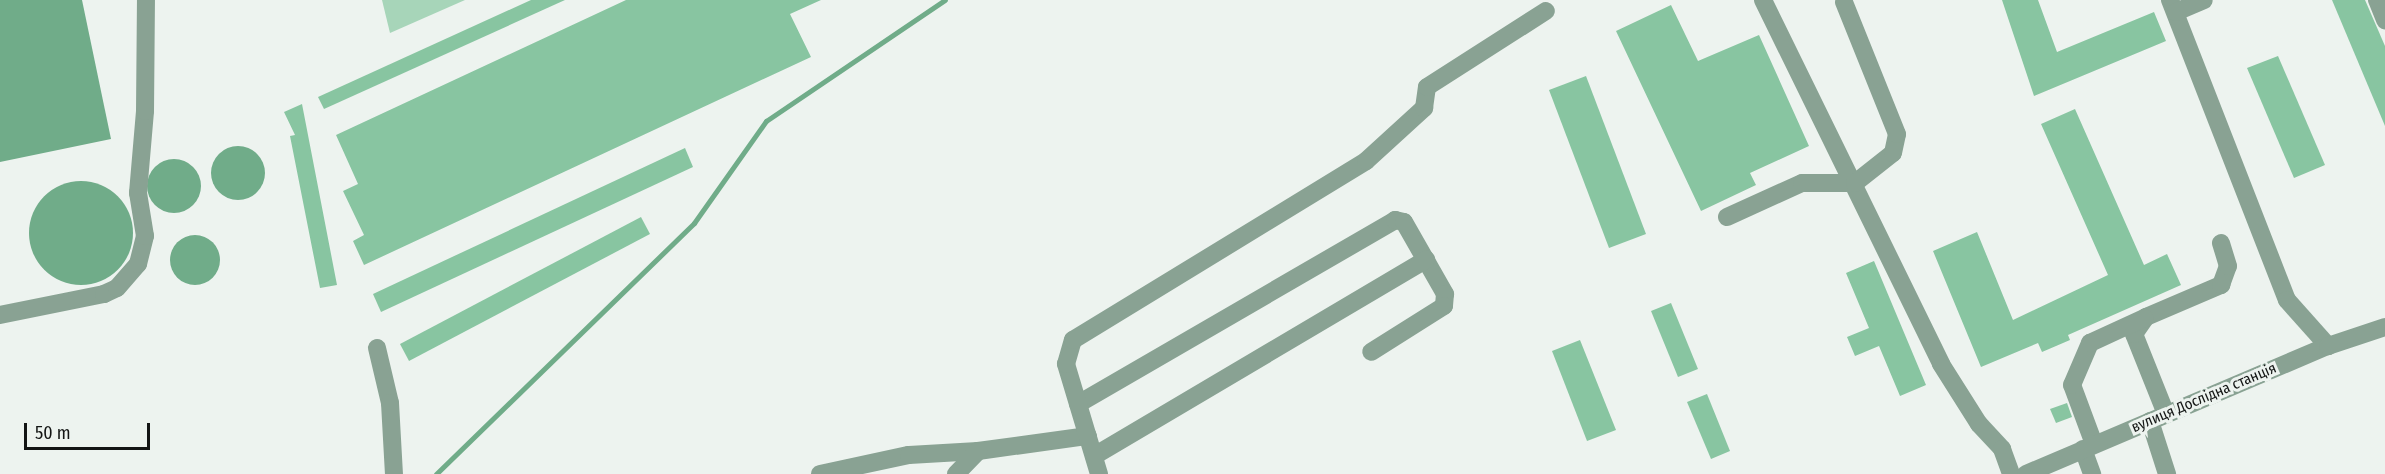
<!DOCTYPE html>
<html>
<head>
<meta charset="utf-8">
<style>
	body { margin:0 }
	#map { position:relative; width:2385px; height:474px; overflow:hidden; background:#edf3ef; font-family:"Fira Sans Condensed",sans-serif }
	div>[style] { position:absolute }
	.green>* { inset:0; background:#a7d5b9 }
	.water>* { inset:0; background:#70ac89 }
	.round { border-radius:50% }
	.stream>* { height:5px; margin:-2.5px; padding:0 2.5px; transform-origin:2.5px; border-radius:2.5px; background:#70ac89 }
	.building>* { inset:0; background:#88c5a1 }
	.minor>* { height:18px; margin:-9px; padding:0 9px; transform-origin:9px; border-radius:9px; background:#89a293 }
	span { translate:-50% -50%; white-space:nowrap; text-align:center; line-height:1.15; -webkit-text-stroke:6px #edf3ef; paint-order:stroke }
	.street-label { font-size:15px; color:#131514 }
	.scale { position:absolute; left:24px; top:423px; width:126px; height:27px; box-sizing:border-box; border:3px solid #131514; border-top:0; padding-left:8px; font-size:18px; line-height:21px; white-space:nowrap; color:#131514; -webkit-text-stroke:4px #edf3ef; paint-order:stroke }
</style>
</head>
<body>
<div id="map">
	<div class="green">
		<div style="clip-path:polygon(382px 0,465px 0,390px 33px)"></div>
	</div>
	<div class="water">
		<div style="clip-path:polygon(0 0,82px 0,111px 139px,0 162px)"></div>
		<div class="round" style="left:211px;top:146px;width:54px;height:54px"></div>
		<div class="round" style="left:147px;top:159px;width:54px;height:54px"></div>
		<div class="round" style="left:29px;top:181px;width:104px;height:104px"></div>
		<div class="round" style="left:170px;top:235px;width:50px;height:50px"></div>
	</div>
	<div class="stream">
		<div style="left:436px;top:474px;width:360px;rotate:-44.2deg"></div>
		<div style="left:694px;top:223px;width:125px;rotate:-54.8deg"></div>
		<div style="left:766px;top:121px;width:216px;rotate:-34.1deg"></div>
	</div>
	<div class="building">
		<div style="clip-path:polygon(531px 0,565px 0,324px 109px,318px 97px)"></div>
		<div style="clip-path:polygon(626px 0,821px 0,790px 14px,811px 57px,364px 265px,353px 241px,364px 235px,343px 191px,358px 184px,336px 135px)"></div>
		<div style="clip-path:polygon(2002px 0,2038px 0,2057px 52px,2154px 12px,2166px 41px,2034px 96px)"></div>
		<div style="clip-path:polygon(2332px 0,2365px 0,2385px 46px,2385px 126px)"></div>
		<div style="clip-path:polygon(1671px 5px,1698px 61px,1759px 35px,1809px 146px,1750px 173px,1756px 185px,1701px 211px,1616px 31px)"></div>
		<div style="clip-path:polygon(2278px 56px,2325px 165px,2294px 178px,2247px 68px)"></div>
		<div style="clip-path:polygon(1586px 76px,1646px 234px,1609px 248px,1549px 90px)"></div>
		<div style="clip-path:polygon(302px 104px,337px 285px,320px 288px,290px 136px,295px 135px,284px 112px)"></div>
		<div style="clip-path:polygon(2075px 109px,2144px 265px,2167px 254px,2181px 285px,2068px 335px,2070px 340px,2042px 352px,2038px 343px,1981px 367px,1933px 251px,1977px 232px,2013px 320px,2108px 275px,2041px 124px)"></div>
		<div style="clip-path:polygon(685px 148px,693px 167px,381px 312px,373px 294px)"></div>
		<div style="clip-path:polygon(641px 217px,650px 234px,409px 361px,400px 344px)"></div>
		<div style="clip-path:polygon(1874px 261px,1926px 385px,1900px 396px,1879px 346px,1855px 356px,1847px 337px,1869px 328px,1846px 273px)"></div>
		<div style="clip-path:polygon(1671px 303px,1698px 369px,1678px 377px,1651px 311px)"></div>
		<div style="clip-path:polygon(1580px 340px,1616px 430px,1587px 441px,1552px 351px)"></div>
		<div style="clip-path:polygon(1707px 394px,1730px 451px,1711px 459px,1687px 402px)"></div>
		<div style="clip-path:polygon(2067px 403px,2072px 417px,2056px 423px,2050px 409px)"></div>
	</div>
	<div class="minor">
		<div style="left:1763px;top:0;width:405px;rotate:63.9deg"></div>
		<div style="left:1941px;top:364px;width:71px;rotate:57.7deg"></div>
		<div style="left:1979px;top:424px;width:34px;rotate:47deg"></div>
		<div style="left:2002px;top:449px;width:27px;rotate:70deg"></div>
		<div style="left:2170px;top:0;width:322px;rotate:68.7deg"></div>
		<div style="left:2287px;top:300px;width:62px;rotate:48.3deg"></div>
		<div style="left:2377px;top:0;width:22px;rotate:68deg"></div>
		<div style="left:2176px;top:12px;width:30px;rotate:-23deg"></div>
		<div style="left:1727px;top:217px;width:82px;rotate:-24.4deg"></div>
		<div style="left:1802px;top:183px;width:53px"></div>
		<div style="left:1855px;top:183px;width:48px;rotate:-38.3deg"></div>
		<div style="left:1893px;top:153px;width:19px;rotate:-78deg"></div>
		<div style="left:1897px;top:134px;width:142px;rotate:-111.9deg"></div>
		<div style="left:0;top:315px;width:106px;rotate:-11.4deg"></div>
		<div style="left:104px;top:294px;width:14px;rotate:-25deg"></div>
		<div style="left:117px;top:288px;width:32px;rotate:-49deg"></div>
		<div style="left:138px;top:264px;width:29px;rotate:-76deg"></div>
		<div style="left:145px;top:236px;width:44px;rotate:-99.2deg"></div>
		<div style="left:138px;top:193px;width:82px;rotate:-85.1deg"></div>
		<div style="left:145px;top:111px;width:111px;rotate:-89.5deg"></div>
		<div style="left:377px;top:348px;width:57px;rotate:76.7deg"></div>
		<div style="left:390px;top:403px;width:71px;rotate:86.8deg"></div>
		<div style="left:1078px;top:404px;width:367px;rotate:-30.1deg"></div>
		<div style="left:1395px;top:220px;width:9px;rotate:13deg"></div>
		<div style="left:1404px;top:222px;width:83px;rotate:60.3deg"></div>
		<div style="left:1445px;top:294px;width:12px;rotate:95deg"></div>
		<div style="left:1444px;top:306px;width:86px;rotate:147.8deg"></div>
		<div style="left:2166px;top:414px;width:86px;rotate:-111.8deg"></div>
		<div style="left:2134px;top:334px;width:21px;rotate:-55deg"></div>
		<div style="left:2146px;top:317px;width:82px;rotate:-23.1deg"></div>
		<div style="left:2221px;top:285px;width:20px;rotate:-70deg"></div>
		<div style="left:2228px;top:266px;width:24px;rotate:-107deg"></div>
		<div style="left:2150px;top:421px;width:56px;rotate:72.2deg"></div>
		<div style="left:2094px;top:444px;width:63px;rotate:-110.4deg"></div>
		<div style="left:2072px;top:385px;width:46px;rotate:-66.8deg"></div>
		<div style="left:2090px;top:343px;width:60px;rotate:-24.8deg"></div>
		<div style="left:2083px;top:449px;width:27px;rotate:70deg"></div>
		<div style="left:1094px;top:456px;width:386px;rotate:-30.6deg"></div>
		<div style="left:820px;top:474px;width:91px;rotate:-12.1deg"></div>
		<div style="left:909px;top:455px;width:69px;rotate:-3.3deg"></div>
		<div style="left:978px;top:451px;width:111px;rotate:-7.8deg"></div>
		<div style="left:956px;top:474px;width:32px;rotate:-46deg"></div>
		<div style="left:1099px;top:474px;width:115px;rotate:-106.7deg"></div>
		<div style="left:1066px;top:364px;width:25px;rotate:-74deg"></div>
		<div style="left:1073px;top:340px;width:343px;rotate:-31.4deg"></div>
		<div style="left:1366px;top:161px;width:79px;rotate:-42.4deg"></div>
		<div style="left:1424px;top:108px;width:21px;rotate:-82deg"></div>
		<div style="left:1427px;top:87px;width:141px;rotate:-32.6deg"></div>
		<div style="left:2026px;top:474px;width:328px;rotate:-23deg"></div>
		<div style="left:2328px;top:346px;width:60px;rotate:-18.4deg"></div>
	</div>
	<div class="street-label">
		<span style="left:2204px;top:398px;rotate:-23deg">вулиця Дослідна станція</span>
	</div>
	<div class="scale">50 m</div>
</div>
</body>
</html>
